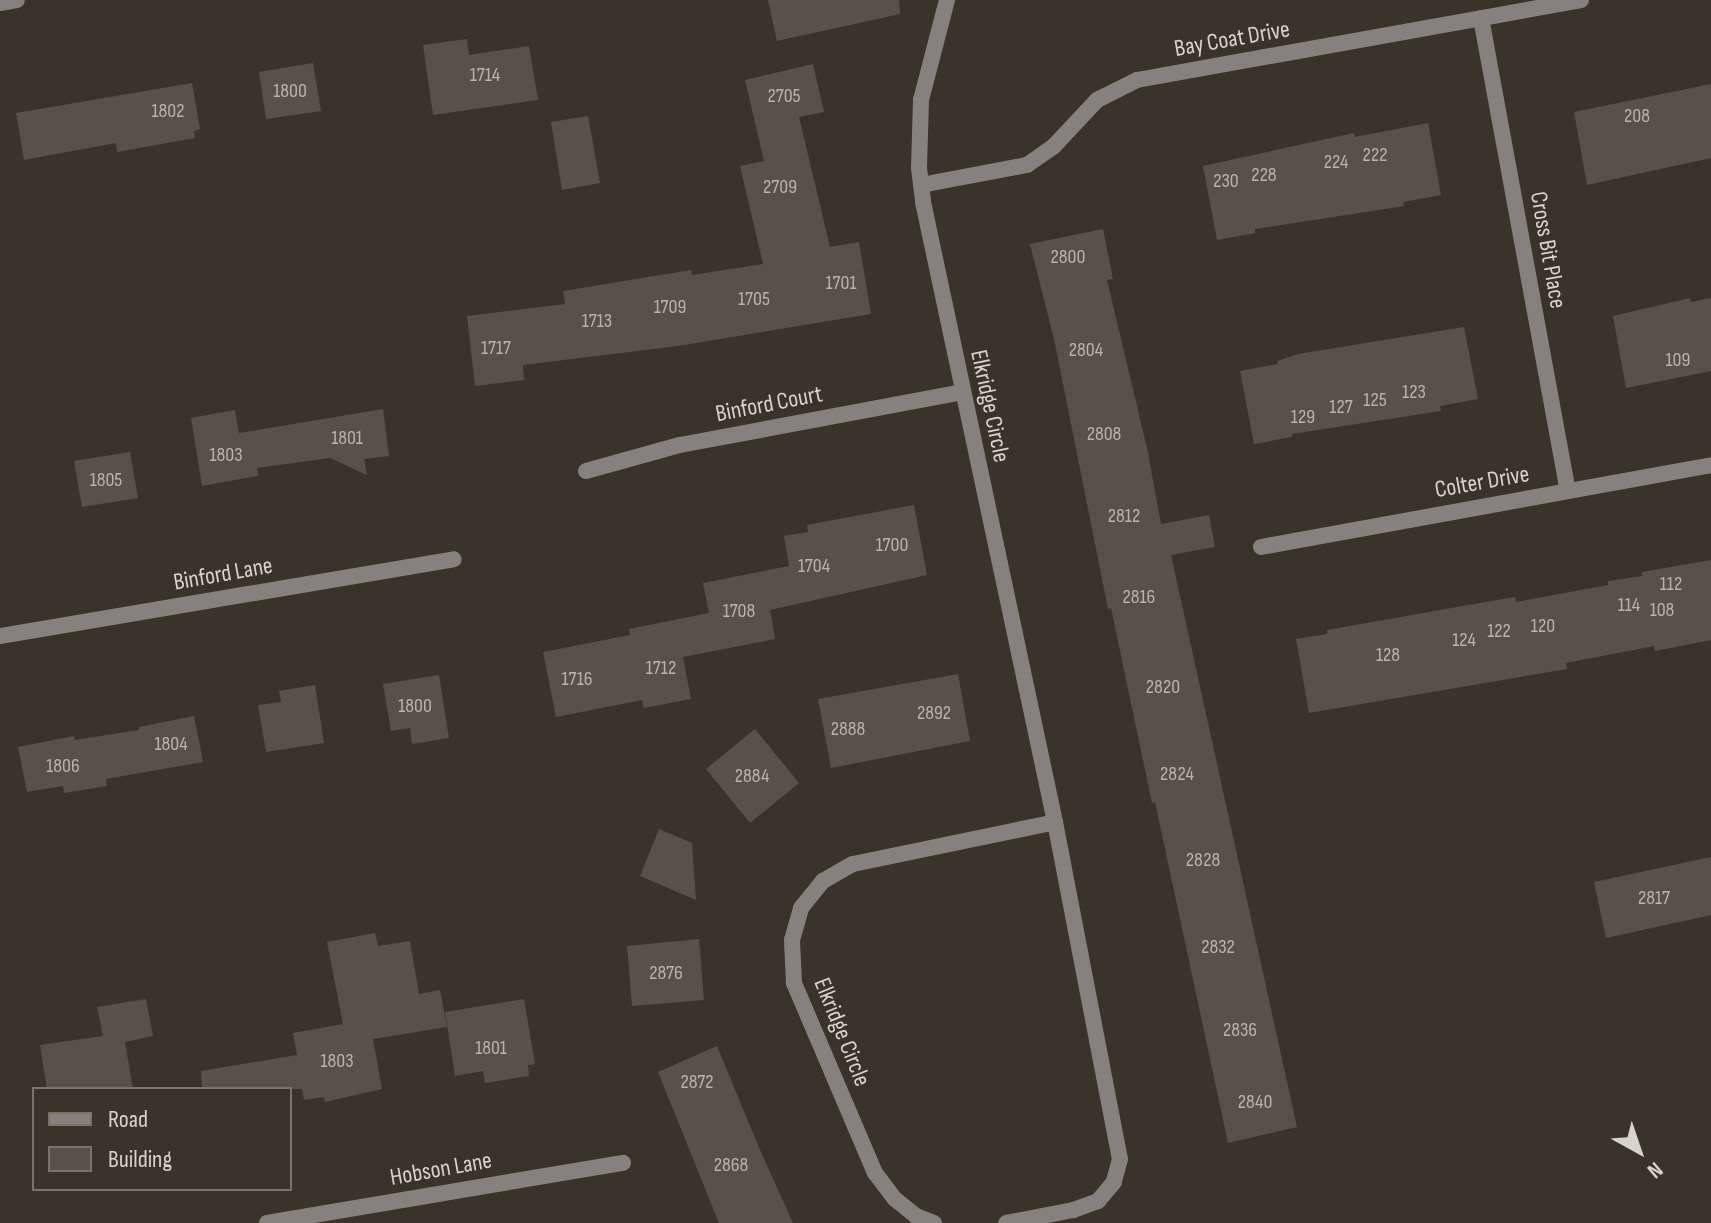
<!DOCTYPE html>
<html>
<head>
<meta charset="utf-8">
<style>
	body { margin:0 }
	#map { position:relative; width:1711px; height:1223px; overflow:hidden; background:#39342a; font-family:"Sofia Sans Condensed",sans-serif }
	div>[style] { position:absolute }
	.building>* { inset:0; background:#575247 }
	.minor>* { height:16px; margin:-8px; padding:0 8px; transform-origin:8px; border-radius:8px; background:#85827d }
	span { translate:-50% -50%; white-space:nowrap; text-align:center; line-height:1.15; -webkit-text-stroke:6px #39342a; paint-order:stroke }
	.number-label { font-size:20px; color:#b7b4ac }
	.number-label span { -webkit-text-stroke-width:0 }
	.street-label { font-size:24px; color:#d7d4ce }
	.legend { position:absolute; left:32px; top:1087px; width:260px; height:104px; box-sizing:border-box; background:#39342a; border:2px solid #78746c; margin:0; padding:10px 14px; list-style:none; font-size:24px; color:#d7d4ce }
	.legend li { display:flex; align-items:center; gap:16px; height:40px }
	.legend b { width:40px; border:2px solid #78746c }
	.north { position:absolute; left:1599px; top:1111px; width:80px; height:80px; -webkit-text-stroke:6px #39342a; paint-order:stroke; rotate:140deg; font-size:22px; font-weight:700; line-height:32px; text-align:center; color:#d7d4ce }
	.north::after { content:''; display:block; margin:auto; width:28px; height:36px; background:#d7d4ce; clip-path:polygon(50% 0,100% 100%,50% 72%,0 100%) }
</style>
</head>
<body>
<div id="map">
	<div class="building">
		<div style="clip-path:polygon(768px 0,899px 0,900px 14px,777px 41px)"></div>
		<div style="clip-path:polygon(467px 39px,469px 55px,529px 46px,538px 100px,433px 115px,423px 45px)"></div>
		<div style="clip-path:polygon(313px 63px,321px 111px,266px 119px,259px 72px)"></div>
		<div style="clip-path:polygon(813px 64px,824px 112px,799px 117px,830px 247px,859px 242px,871px 314px,678px 346px,523px 365px,524px 380px,475px 386px,467px 316px,565px 304px,563px 291px,691px 270px,692px 275px,763px 264px,740px 166px,764px 161px,745px 80px)"></div>
		<div style="clip-path:polygon(192px 83px,200px 129px,194px 131px,195px 138px,117px 152px,116px 143px,24px 160px,16px 113px)"></div>
		<div style="clip-path:polygon(1711px 84px,1711px 158px,1587px 185px,1574px 112px)"></div>
		<div style="clip-path:polygon(588px 116px,600px 183px,562px 190px,551px 122px)"></div>
		<div style="clip-path:polygon(1428px 123px,1441px 195px,1403px 202px,1404px 206px,1255px 229px,1255px 233px,1217px 240px,1203px 166px,1354px 133px,1355px 137px)"></div>
		<div style="clip-path:polygon(1103px 229px,1113px 279px,1107px 280px,1147px 448px,1161px 524px,1209px 515px,1215px 547px,1171px 555px,1297px 1127px,1228px 1143px,1155px 802px,1152px 803px,1111px 608px,1108px 609px,1054px 339px,1030px 244px)"></div>
		<div style="clip-path:polygon(1690px 298px,1691px 302px,1711px 298px,1711px 371px,1626px 388px,1613px 316px)"></div>
		<div style="clip-path:polygon(1464px 327px,1478px 399px,1440px 406px,1441px 411px,1292px 434px,1292px 437px,1254px 444px,1240px 371px,1278px 364px,1277px 361px,1298px 354px)"></div>
		<div style="clip-path:polygon(383px 409px,389px 456px,364px 459px,367px 475px,330px 458px,257px 468px,258px 476px,202px 486px,191px 418px,235px 410px,239px 433px)"></div>
		<div style="clip-path:polygon(130px 452px,138px 498px,82px 507px,74px 461px)"></div>
		<div style="clip-path:polygon(914px 505px,927px 575px,770px 610px,775px 639px,683px 657px,691px 699px,644px 708px,642px 700px,556px 717px,543px 652px,630px 635px,629px 629px,709px 613px,703px 583px,789px 566px,784px 536px,808px 532px,807px 525px)"></div>
		<div style="clip-path:polygon(1711px 560px,1711px 640px,1655px 651px,1654px 646px,1566px 663px,1567px 669px,1309px 713px,1296px 639px,1327px 634px,1327px 630px,1474px 604px,1515px 597px,1516px 602px,1608px 585px,1608px 581px,1642px 576px,1642px 572px)"></div>
		<div style="clip-path:polygon(958px 674px,970px 741px,831px 768px,818px 699px)"></div>
		<div style="clip-path:polygon(439px 675px,449px 738px,412px 744px,410px 728px,391px 731px,383px 684px)"></div>
		<div style="clip-path:polygon(315px 685px,324px 743px,266px 752px,258px 705px,281px 702px,279px 691px)"></div>
		<div style="clip-path:polygon(194px 716px,203px 762px,106px 779px,107px 786px,64px 793px,63px 786px,27px 792px,18px 747px,74px 736px,75px 740px,139px 730px,139px 727px)"></div>
		<div style="clip-path:polygon(755px 729px,799px 783px,750px 823px,706px 769px)"></div>
		<div style="clip-path:polygon(659px 829px,692px 843px,696px 900px,640px 876px)"></div>
		<div style="clip-path:polygon(1711px 857px,1711px 915px,1606px 938px,1594px 882px)"></div>
		<div style="clip-path:polygon(375px 933px,378px 946px,410px 941px,419px 994px,440px 990px,447px 1027px,373px 1039px,382px 1089px,325px 1102px,324px 1097px,304px 1100px,302px 1089px,202px 1089px,201px 1071px,297px 1055px,293px 1033px,343px 1024px,327px 942px)"></div>
		<div style="clip-path:polygon(699px 939px,704px 1000px,632px 1006px,627px 946px)"></div>
		<div style="clip-path:polygon(146px 999px,153px 1036px,125px 1042px,133px 1089px,47px 1089px,40px 1045px,103px 1036px,97px 1007px)"></div>
		<div style="clip-path:polygon(524px 999px,535px 1064px,528px 1065px,529px 1076px,485px 1083px,483px 1071px,455px 1076px,445px 1012px)"></div>
		<div style="clip-path:polygon(717px 1046px,760px 1150px,793px 1223px,719px 1223px,658px 1072px)"></div>
	</div>
	<div class="minor">
		<div style="left:947px;top:0;width:103px;rotate:104.6deg"></div>
		<div style="left:921px;top:100px;width:68px;rotate:91.7deg"></div>
		<div style="left:919px;top:168px;width:34px;rotate:83deg"></div>
		<div style="left:923px;top:202px;width:634px;rotate:77.98deg"></div>
		<div style="left:1055px;top:822px;width:343px;rotate:79.1deg"></div>
		<div style="left:1120px;top:1159px;width:24px;rotate:105deg"></div>
		<div style="left:1114px;top:1182px;width:25px;rotate:130deg"></div>
		<div style="left:1098px;top:1201px;width:27px;rotate:160deg"></div>
		<div style="left:1073px;top:1210px;width:68px;rotate:169deg"></div>
		<div style="left:0;top:3px;width:17px;rotate:-10deg"></div>
		<div style="left:1481px;top:18px;width:481px;rotate:79.6deg"></div>
		<div style="left:921px;top:185px;width:108px;rotate:-10.7deg"></div>
		<div style="left:1027px;top:165px;width:33px;rotate:-35deg"></div>
		<div style="left:1054px;top:146px;width:63px;rotate:-46.9deg"></div>
		<div style="left:1097px;top:100px;width:45px;rotate:-26.6deg"></div>
		<div style="left:1137px;top:80px;width:451px;rotate:-10.2deg"></div>
		<div style="left:586px;top:471px;width:98px;rotate:-15.5deg"></div>
		<div style="left:680px;top:445px;width:287px;rotate:-10.6deg"></div>
		<div style="left:1261px;top:547px;width:457px;rotate:-10.3deg"></div>
		<div style="left:0;top:636px;width:460px;rotate:-9.6deg"></div>
		<div style="left:267px;top:1223px;width:361px;rotate:-9.6deg"></div>
		<div style="left:934px;top:1223px;width:19px;rotate:-159deg"></div>
		<div style="left:916px;top:1216px;width:28px;rotate:-141deg"></div>
		<div style="left:894px;top:1198px;width:31px;rotate:-127deg"></div>
		<div style="left:875px;top:1173px;width:207px;rotate:-113.1deg"></div>
		<div style="left:794px;top:983px;width:43px;rotate:-92.7deg"></div>
		<div style="left:792px;top:940px;width:33px;rotate:-74deg"></div>
		<div style="left:801px;top:908px;width:35px;rotate:-51deg"></div>
		<div style="left:823px;top:881px;width:34px;rotate:-30deg"></div>
		<div style="left:853px;top:864px;width:206px;rotate:-11.7deg"></div>
	</div>
	<div class="number-label">
		<span style="left:485px;top:75px">1714</span>
		<span style="left:290px;top:91px">1800</span>
		<span style="left:784px;top:96px">2705</span>
		<span style="left:168px;top:111px">1802</span>
		<span style="left:1637px;top:116px">208</span>
		<span style="left:1375px;top:155px">222</span>
		<span style="left:1336px;top:162px">224</span>
		<span style="left:1264px;top:175px">228</span>
		<span style="left:1226px;top:181px">230</span>
		<span style="left:780px;top:187px">2709</span>
		<span style="left:1068px;top:257px">2800</span>
		<span style="left:841px;top:283px">1701</span>
		<span style="left:754px;top:299px">1705</span>
		<span style="left:670px;top:307px">1709</span>
		<span style="left:597px;top:321px">1713</span>
		<span style="left:496px;top:348px">1717</span>
		<span style="left:1086px;top:350px">2804</span>
		<span style="left:1678px;top:360px">109</span>
		<span style="left:1414px;top:392px">123</span>
		<span style="left:1375px;top:400px">125</span>
		<span style="left:1341px;top:407px">127</span>
		<span style="left:1303px;top:417px">129</span>
		<span style="left:1104px;top:434px">2808</span>
		<span style="left:347px;top:438px">1801</span>
		<span style="left:226px;top:455px">1803</span>
		<span style="left:106px;top:480px">1805</span>
		<span style="left:1124px;top:516px">2812</span>
		<span style="left:892px;top:545px">1700</span>
		<span style="left:814px;top:566px">1704</span>
		<span style="left:1671px;top:584px">112</span>
		<span style="left:1139px;top:597px">2816</span>
		<span style="left:1629px;top:605px">114</span>
		<span style="left:1662px;top:610px">108</span>
		<span style="left:739px;top:611px">1708</span>
		<span style="left:1543px;top:626px">120</span>
		<span style="left:1499px;top:631px">122</span>
		<span style="left:1464px;top:640px">124</span>
		<span style="left:1388px;top:655px">128</span>
		<span style="left:661px;top:668px">1712</span>
		<span style="left:577px;top:679px">1716</span>
		<span style="left:1163px;top:687px">2820</span>
		<span style="left:415px;top:706px">1800</span>
		<span style="left:934px;top:713px">2892</span>
		<span style="left:848px;top:729px">2888</span>
		<span style="left:171px;top:744px">1804</span>
		<span style="left:63px;top:766px">1806</span>
		<span style="left:1177px;top:774px">2824</span>
		<span style="left:752px;top:776px">2884</span>
		<span style="left:1203px;top:860px">2828</span>
		<span style="left:1654px;top:898px">2817</span>
		<span style="left:1218px;top:947px">2832</span>
		<span style="left:666px;top:973px">2876</span>
		<span style="left:1240px;top:1030px">2836</span>
		<span style="left:491px;top:1048px">1801</span>
		<span style="left:337px;top:1061px">1803</span>
		<span style="left:697px;top:1082px">2872</span>
		<span style="left:1255px;top:1102px">2840</span>
		<span style="left:731px;top:1165px">2868</span>
	</div>
	<div class="street-label">
		<span style="left:1232px;top:39px;rotate:-10deg">Bay Coat Drive</span>
		<span style="left:1548px;top:250px;rotate:80deg">Cross Bit Place</span>
		<span style="left:769px;top:404px;rotate:-11deg">Binford Court</span>
		<span style="left:990px;top:406px;rotate:78deg">Elkridge Circle</span>
		<span style="left:1482px;top:482px;rotate:-10deg">Colter Drive</span>
		<span style="left:223px;top:574px;rotate:-10deg">Binford Lane</span>
		<span style="left:842px;top:1032px;rotate:68deg">Elkridge Circle</span>
		<span style="left:441px;top:1169px;rotate:-10deg">Hobson Lane</span>
	</div>
	<ul class="legend">
	<li><b style="height:10px;background:#85827d"></b>Road</li>
	<li><b style="height:22px;background:#575247"></b>Building</li>
	</ul>
	<div class="north">N</div>
</div>
</body>
</html>
